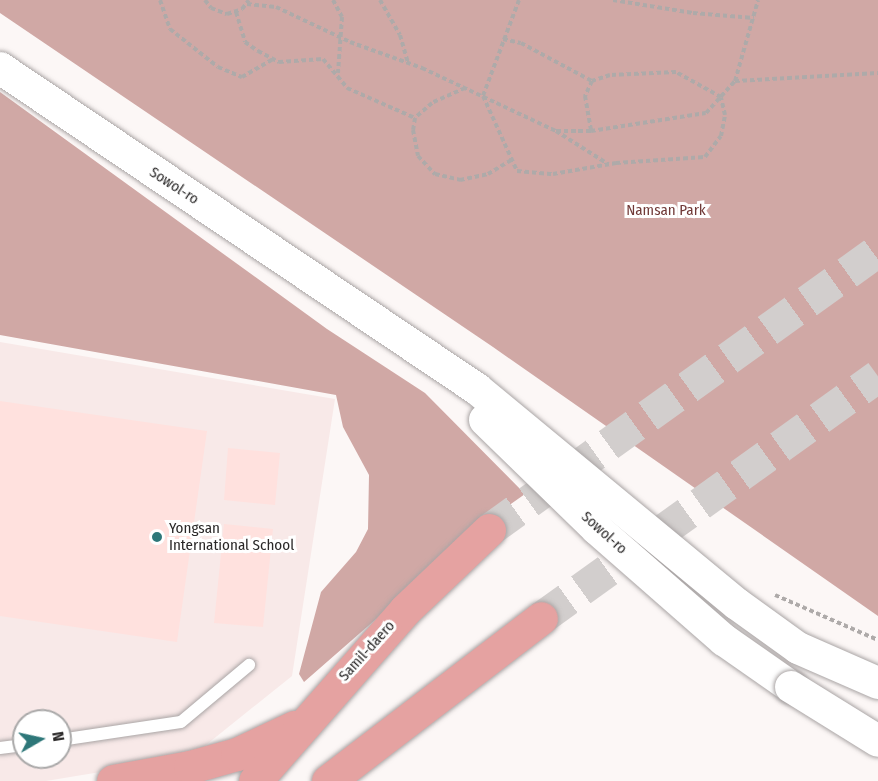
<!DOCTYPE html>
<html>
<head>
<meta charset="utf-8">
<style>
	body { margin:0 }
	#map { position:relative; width:878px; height:781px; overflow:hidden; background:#fcf7f6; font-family:"Fira Sans Condensed",sans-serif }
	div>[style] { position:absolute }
	.built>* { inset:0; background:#f8e9e8 }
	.green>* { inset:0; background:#ffe1de }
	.forest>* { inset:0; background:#d0a8a5 }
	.primary-tunnel>* { height:33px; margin-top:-16.5px; transform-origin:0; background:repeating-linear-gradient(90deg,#d2cecd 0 33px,transparent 0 49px) }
	.path>* { height:4px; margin-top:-2px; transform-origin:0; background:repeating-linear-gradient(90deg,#aeaaa9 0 4.5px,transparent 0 7.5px) }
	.roads { filter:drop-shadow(0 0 2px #aaa5a5) drop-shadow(0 0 2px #aaa5a5) }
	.lane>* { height:12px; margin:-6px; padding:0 6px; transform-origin:6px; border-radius:6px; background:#fff }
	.secondary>* { height:32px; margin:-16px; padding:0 16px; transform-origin:16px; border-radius:16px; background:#fff }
	.primary>* { height:33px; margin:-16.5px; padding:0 16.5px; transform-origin:16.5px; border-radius:16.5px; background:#e5a2a1 }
	.bridges { filter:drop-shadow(0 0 2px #aaa5a5) drop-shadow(0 0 2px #aaa5a5) }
	.secondary-bridge>* { height:32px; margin:-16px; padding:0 16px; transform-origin:16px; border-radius:16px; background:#fff }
	.dots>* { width:16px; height:16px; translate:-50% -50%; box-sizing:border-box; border:3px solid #fff; border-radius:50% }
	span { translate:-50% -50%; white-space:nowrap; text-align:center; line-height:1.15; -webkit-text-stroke:6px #fff; paint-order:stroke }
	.street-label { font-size:15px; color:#2a2828 }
	.park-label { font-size:15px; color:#713a38 }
	.poi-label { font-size:15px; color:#2a2828 }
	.left { translate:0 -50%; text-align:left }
	.north { position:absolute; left:12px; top:709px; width:60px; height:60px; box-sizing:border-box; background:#fff; border:2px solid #aaa9a9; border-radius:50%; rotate:81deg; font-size:16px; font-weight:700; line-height:24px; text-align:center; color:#2a2828 }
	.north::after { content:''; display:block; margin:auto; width:21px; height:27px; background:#2e7779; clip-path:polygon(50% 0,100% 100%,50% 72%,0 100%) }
</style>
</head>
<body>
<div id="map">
	<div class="built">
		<div style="clip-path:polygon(evenodd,0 342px,335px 399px,292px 676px,191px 757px,46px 781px,0 781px,0 342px,24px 721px,60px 721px,60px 757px,24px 757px,24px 721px)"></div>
	</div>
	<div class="green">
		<div style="clip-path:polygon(0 401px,207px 431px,177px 642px,0 616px)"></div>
		<div style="clip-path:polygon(228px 448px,280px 453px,275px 505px,224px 500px)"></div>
		<div style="clip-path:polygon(224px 524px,273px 529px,263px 627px,214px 623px)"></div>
	</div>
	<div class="forest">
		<div style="clip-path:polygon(0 0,878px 0,878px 616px,493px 347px,0 13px)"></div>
		<div style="clip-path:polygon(0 92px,327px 329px,425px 393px,525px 494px,494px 516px,304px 682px,299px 674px,321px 592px,356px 552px,368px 529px,369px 475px,343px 427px,336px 395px,0 335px)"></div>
	</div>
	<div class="primary-tunnel">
		<div style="left:489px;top:530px;width:479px;rotate:-35.7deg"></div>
		<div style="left:541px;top:618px;width:415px;rotate:-35.7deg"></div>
	</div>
	<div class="path">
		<div style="left:160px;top:0;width:31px;rotate:71deg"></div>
		<div style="left:170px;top:29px;width:61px;rotate:38.4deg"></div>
		<div style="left:218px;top:67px;width:26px;rotate:23deg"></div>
		<div style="left:242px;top:77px;width:36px;rotate:-30deg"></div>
		<div style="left:205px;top:0;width:10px;rotate:53deg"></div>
		<div style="left:211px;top:8px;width:17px;rotate:21deg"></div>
		<div style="left:227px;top:14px;width:16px;rotate:-18deg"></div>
		<div style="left:242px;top:9px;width:11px;rotate:-52deg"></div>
		<div style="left:333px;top:0;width:19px;rotate:62deg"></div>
		<div style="left:342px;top:17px;width:56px;rotate:94.1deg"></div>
		<div style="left:380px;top:0;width:40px;rotate:60.3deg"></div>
		<div style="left:400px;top:35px;width:29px;rotate:74deg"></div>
		<div style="left:519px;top:0;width:103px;rotate:110.6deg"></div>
		<div style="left:483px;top:96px;width:82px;rotate:65.6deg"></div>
		<div style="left:517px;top:171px;width:36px;rotate:5deg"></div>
		<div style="left:553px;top:174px;width:64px;rotate:-9.9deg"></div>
		<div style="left:616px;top:163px;width:89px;rotate:-3.9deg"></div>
		<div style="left:705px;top:157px;width:26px;rotate:-53deg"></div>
		<div style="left:721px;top:136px;width:21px;rotate:-79deg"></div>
		<div style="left:725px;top:115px;width:18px;rotate:-103deg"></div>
		<div style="left:721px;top:97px;width:51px;rotate:-150.9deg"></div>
		<div style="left:676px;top:72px;width:66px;rotate:177.4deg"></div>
		<div style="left:610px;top:75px;width:19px;rotate:162deg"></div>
		<div style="left:592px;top:81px;width:17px;rotate:115deg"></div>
		<div style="left:585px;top:96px;width:36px;rotate:80deg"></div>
		<div style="left:613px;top:0;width:81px;rotate:9.2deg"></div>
		<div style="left:693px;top:13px;width:61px;rotate:4.7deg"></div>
		<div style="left:247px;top:4px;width:29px;rotate:6deg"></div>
		<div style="left:276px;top:7px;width:82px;rotate:25.3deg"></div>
		<div style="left:350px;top:42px;width:77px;rotate:19.9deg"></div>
		<div style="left:422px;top:68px;width:148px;rotate:25.2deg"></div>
		<div style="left:556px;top:131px;width:35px"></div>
		<div style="left:591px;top:131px;width:116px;rotate:-8.9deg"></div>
		<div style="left:706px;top:113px;width:43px;rotate:-47.8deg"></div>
		<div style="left:735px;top:81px;width:84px;rotate:-74.1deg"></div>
		<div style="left:236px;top:12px;width:31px;rotate:73deg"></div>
		<div style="left:245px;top:42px;width:16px;rotate:35deg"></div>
		<div style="left:258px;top:51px;width:24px;rotate:28deg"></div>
		<div style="left:279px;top:62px;width:44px;rotate:-3.9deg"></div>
		<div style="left:323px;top:59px;width:38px;rotate:50deg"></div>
		<div style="left:347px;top:88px;width:74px;rotate:23.8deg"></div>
		<div style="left:503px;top:39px;width:18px;rotate:13deg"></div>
		<div style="left:521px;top:43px;width:81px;rotate:28.2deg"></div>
		<div style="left:735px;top:81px;width:143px;rotate:-3.2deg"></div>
		<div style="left:465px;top:88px;width:36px;rotate:156deg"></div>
		<div style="left:432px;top:103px;width:23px;rotate:139deg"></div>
		<div style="left:415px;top:118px;width:12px;rotate:99deg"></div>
		<div style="left:413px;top:130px;width:26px;rotate:79deg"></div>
		<div style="left:418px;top:156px;width:25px;rotate:47deg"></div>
		<div style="left:435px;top:174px;width:26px;rotate:13deg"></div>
		<div style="left:460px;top:180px;width:29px;rotate:-12deg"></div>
		<div style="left:488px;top:174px;width:29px;rotate:-31deg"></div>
		<div style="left:556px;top:131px;width:62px;rotate:32.4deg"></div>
		<div style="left:775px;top:595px;width:112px;rotate:23.6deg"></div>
	</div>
	<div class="roads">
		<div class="lane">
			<div style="left:60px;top:740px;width:122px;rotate:-8.5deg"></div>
			<div style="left:181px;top:722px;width:89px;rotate:-40deg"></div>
			<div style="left:0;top:748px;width:24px;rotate:-7deg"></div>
		</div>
		<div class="secondary">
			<div style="left:0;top:68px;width:575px;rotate:33.94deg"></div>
			<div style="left:477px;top:389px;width:337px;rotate:39.6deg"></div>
			<div style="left:737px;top:604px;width:75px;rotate:35.8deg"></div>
			<div style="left:798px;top:648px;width:87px;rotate:23.6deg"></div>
			<div style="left:485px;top:420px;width:156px;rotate:44.2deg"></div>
			<div style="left:597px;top:529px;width:169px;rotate:41.2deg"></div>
			<div style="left:724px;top:640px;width:82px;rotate:35deg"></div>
		</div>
		<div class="primary">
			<div style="left:113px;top:781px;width:78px;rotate:-10.3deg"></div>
			<div style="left:190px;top:767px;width:49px;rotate:-15.5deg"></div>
			<div style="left:237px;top:754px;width:63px;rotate:-25.3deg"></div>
			<div style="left:255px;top:781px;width:227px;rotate:-48.7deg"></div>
			<div style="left:405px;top:610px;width:116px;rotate:-43.6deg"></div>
			<div style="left:328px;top:781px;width:268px;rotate:-37.4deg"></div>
		</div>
	</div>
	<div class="bridges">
		<div class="secondary-bridge">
			<div style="left:791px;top:687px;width:102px;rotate:31.8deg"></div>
		</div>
	</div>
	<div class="dots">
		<div style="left:157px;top:537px;background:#2e7779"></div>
	</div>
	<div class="street-label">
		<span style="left:174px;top:186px;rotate:33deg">Sowol-ro</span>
		<span style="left:604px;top:533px;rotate:42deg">Sowol-ro</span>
		<span style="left:367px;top:651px;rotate:-48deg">Samil-daero</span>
	</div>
	<div class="park-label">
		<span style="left:666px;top:211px">Namsan Park</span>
	</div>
	<div class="poi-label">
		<span class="left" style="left:169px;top:537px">Yongsan<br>International School</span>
	</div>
	<div class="north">N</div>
</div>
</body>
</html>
